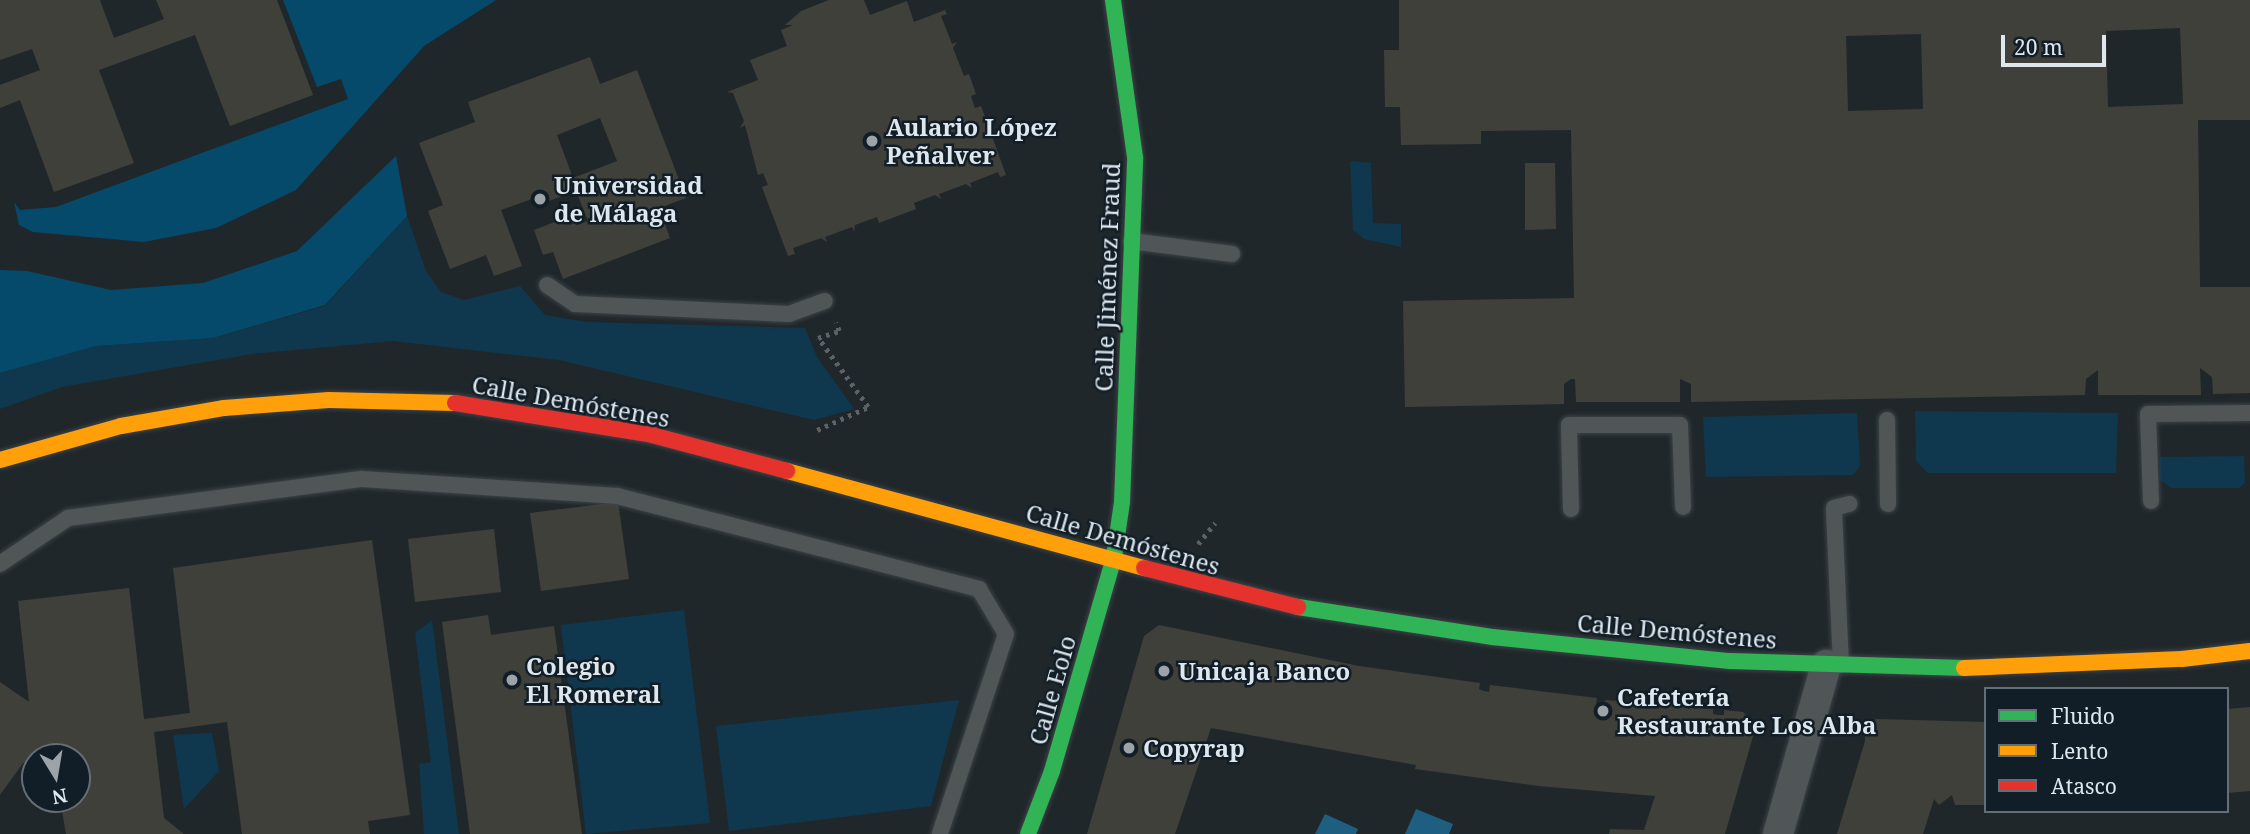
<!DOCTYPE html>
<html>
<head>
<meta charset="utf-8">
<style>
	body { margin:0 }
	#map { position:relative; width:2250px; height:834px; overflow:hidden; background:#20272b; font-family:"Noto Serif",serif }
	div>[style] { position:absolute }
	.green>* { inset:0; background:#0f374e }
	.forest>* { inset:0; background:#054a6b }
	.water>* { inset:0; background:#1e5e81 }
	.building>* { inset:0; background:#40403a }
	.path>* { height:4.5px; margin-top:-2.25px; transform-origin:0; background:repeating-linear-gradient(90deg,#5c6265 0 3.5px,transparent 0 8.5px) }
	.roads { filter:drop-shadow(0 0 2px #3c4347) drop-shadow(0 0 2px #3c4347) }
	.lane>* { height:16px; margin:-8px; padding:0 8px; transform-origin:8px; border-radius:8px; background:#505558 }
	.street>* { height:30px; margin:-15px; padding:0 15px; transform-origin:15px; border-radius:15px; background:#505558 }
	.fast>* { height:16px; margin:-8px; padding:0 8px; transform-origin:8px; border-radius:8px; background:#30b455 }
	.slow>* { height:16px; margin:-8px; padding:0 8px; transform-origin:8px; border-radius:8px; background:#ff9f0a }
	.jam>* { height:16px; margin:-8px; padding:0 8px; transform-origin:8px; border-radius:8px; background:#e5322d }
	.dots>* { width:19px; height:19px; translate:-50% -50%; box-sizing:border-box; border:4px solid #121e27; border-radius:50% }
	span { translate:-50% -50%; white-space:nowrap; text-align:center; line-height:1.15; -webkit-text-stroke:5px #121e27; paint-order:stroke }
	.poi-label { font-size:24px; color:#dee7ed; font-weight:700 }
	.left { translate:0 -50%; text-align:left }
	.street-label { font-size:24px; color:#dee7ed }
	.legend { position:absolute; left:1984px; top:687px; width:245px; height:126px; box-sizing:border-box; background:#121e27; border:2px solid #646e76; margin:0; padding:9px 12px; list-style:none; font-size:21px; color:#dee7ed }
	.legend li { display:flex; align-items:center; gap:14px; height:35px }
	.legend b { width:35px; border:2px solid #646e76 }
	.north { position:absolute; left:21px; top:743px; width:70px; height:70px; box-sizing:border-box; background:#121e27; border:2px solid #646e76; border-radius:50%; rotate:169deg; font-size:19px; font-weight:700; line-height:28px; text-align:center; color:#dee7ed }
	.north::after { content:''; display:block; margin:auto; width:24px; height:32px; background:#9ca4a9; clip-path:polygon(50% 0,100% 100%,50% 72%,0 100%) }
	.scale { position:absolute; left:2001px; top:35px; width:105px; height:32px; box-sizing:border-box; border:4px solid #dee7ed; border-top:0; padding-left:9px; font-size:21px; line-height:24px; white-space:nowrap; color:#dee7ed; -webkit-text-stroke:5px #121e27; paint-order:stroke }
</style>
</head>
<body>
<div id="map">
	<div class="green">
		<div style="clip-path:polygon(1350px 161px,1371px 163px,1373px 223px,1401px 224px,1401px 247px,1364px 239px,1353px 230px)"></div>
		<div style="clip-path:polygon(407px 216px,426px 271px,441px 292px,464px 300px,520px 286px,545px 315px,587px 322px,805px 328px,817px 357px,854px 409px,814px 420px,559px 360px,393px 341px,252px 354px,62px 387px,0 409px,0 373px,96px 346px,213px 338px,325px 306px)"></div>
		<div style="clip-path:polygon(1915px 411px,2118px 413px,2116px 473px,1928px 473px,1916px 461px)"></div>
		<div style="clip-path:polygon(1857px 413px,1860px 466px,1853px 475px,1706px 477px,1703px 417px)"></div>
		<div style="clip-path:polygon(2244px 456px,2245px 483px,2239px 488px,2171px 488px,2160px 480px,2160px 457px)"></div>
		<div style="clip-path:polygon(684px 610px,710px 823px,586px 834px,561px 625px)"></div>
		<div style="clip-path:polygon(432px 620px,459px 834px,424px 834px,419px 764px,431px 762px,415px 633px)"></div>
		<div style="clip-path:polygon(959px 700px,931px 806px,729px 831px,716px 726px)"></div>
		<div style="clip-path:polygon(212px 733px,219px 771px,184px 809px,173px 735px)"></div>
	</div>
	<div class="forest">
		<div style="clip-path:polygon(283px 0,496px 0,424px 46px,296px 190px,216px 228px,144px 242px,33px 232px,19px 225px,14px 202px,20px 210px,56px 207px,348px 99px,341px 79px,317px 87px)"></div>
		<div style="clip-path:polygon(396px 156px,407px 216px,325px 305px,213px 338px,96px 346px,0 373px,0 270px,27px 271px,111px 290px,203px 283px,297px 251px)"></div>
	</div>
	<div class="water">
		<div style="clip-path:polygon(1416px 809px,1453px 824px,1449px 834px,1405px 834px)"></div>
		<div style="clip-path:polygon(1325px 814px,1358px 829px,1356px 834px,1315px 834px)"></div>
	</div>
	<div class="building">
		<div style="clip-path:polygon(0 0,100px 0,114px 38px,164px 19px,156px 0,277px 0,313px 95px,230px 126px,195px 35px,99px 70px,134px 163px,54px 192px,20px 100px,0 108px,0 85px,40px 70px,32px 49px,0 60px)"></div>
		<div style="clip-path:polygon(829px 0,864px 0,870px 15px,907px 1px,914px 22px,945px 10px,947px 14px,941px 16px,952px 44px,957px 42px,953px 48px,964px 76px,969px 74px,976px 94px,971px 96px,975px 108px,981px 106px,1006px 175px,1000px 177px,998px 172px,970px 183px,972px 188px,966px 184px,939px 194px,941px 199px,935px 195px,914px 203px,916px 209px,879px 223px,877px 217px,855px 225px,854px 232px,852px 227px,825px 237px,827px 242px,821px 238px,793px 248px,795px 254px,788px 256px,762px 187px,768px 185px,763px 173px,758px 175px,745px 125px,740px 128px,744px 121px,733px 93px,727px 92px,758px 80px,750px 60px,787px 46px,781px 30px,793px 25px,785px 25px,801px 11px)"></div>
		<div style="clip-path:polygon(evenodd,1399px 0,2250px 0,2250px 120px,2198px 120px,2200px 287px,2250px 287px,2250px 393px,2213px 394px,2212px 377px,2200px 368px,2201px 395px,2098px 395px,2098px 370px,2086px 379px,2085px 395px,1691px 402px,1691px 384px,1680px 379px,1680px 402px,1576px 402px,1575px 379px,1571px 379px,1564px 384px,1564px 404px,1405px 407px,1403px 301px,1574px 298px,1571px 130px,1481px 131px,1481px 144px,1401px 145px,1400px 107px,1385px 107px,1384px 50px,1399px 50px,1399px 0,2180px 28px,2183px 104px,2108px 107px,2106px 31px,2180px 28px,1399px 0,1921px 34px,1923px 109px,1848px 111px,1846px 36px,1921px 34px)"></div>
		<div style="clip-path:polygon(evenodd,590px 57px,600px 84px,637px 70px,686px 198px,659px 208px,670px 238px,563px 279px,553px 252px,543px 255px,534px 230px,573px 215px,576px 225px,588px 221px,576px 191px,535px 206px,532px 199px,501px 210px,522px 266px,494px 276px,486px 255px,450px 269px,428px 211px,443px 205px,419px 143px,475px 122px,468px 102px,590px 57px,600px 118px,617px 161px,573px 178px,557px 135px,600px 118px)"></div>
		<div style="clip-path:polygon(1525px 163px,1555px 163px,1556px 229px,1525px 230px)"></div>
		<div style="clip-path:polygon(618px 502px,629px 579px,541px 591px,530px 513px)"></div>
		<div style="clip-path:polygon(494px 529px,501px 592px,415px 602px,408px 539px)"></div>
		<div style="clip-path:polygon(372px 540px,410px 815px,368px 821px,370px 834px,242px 834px,227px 722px,154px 732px,164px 818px,184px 834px,66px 834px,60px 799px,77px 799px,77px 757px,35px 757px,35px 761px,23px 763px,0 795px,0 682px,29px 702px,18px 601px,129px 588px,144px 719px,190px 713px,173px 568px)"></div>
		<div style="clip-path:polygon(488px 615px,491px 635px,554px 626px,582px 834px,470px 834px,442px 622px)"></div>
		<div style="clip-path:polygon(1159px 625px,1359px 666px,1480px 683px,1479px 689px,1484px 691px,1489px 692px,1490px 685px,1597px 698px,1596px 705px,1601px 705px,1606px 700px,1713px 709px,1713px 714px,1718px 715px,1724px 715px,1724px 710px,1743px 712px,1756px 726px,1725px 834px,1609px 834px,1610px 829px,1644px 830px,1655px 796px,1539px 786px,1415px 769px,1416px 765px,1211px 728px,1175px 834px,1087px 834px,1144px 636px)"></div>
		<div style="clip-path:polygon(2250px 707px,2250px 791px,2227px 793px,2227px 709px)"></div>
		<div style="clip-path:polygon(1876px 719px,1986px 722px,1986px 805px,1955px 805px,1952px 795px,1939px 805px,1934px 799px,1923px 834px,1837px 834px,1865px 741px,1865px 727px)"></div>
	</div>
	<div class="path">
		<div style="left:817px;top:430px;width:56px;rotate:-24.3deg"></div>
		<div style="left:868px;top:407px;width:85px;rotate:-125.9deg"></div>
		<div style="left:818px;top:338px;width:22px;rotate:-18deg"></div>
		<div style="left:839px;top:331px;width:9px;rotate:-111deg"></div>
		<div style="left:1198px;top:544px;width:27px;rotate:-51deg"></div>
	</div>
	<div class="roads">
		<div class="lane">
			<div style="left:1131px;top:241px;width:102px;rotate:7.3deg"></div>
			<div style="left:547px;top:285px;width:34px;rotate:34deg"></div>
			<div style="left:575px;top:304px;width:214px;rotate:2.7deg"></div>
			<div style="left:789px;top:314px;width:38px;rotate:-20deg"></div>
			<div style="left:1887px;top:420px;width:84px;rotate:89.3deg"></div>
			<div style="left:2151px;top:501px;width:87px;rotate:-92deg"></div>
			<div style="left:2148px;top:414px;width:102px;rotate:-0.6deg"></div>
			<div style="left:1571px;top:509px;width:84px;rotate:-91.4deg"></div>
			<div style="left:1569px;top:425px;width:111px"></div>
			<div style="left:1680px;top:425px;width:82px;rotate:87.9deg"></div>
			<div style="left:0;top:564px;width:82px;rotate:-34.1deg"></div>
			<div style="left:68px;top:518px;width:297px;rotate:-7.6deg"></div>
			<div style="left:362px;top:479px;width:256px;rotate:3.8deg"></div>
			<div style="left:617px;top:496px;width:374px;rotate:14.4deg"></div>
			<div style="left:979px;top:589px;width:52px;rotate:59deg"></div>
			<div style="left:1006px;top:634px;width:211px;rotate:108.3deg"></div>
			<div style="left:1841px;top:665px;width:157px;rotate:-92.6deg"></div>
			<div style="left:1834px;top:508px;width:16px;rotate:-15deg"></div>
		</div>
		<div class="street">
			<div style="left:1778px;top:834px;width:176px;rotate:-74.1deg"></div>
		</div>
		<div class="fast">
			<div style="left:1298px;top:607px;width:196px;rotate:8.8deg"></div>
			<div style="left:1492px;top:637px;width:239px;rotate:5.8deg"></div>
			<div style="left:1730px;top:661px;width:234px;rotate:1.7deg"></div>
			<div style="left:1028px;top:834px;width:67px;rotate:-69.1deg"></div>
			<div style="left:1052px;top:771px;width:223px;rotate:-73.8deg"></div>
			<div style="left:1114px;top:557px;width:56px;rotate:-81.7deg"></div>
			<div style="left:1122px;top:502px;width:345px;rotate:-87.8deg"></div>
			<div style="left:1135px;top:157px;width:159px;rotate:-98deg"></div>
		</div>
		<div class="slow">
			<div style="left:0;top:460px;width:126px;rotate:-15.7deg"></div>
			<div style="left:121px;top:426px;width:105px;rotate:-9.9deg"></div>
			<div style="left:224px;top:408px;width:105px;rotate:-4.4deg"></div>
			<div style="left:329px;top:400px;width:126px;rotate:1.4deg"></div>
			<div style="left:787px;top:471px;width:370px;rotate:15.2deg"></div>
			<div style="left:1964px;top:668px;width:218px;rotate:-2.4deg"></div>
			<div style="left:2182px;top:659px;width:68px;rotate:-6.7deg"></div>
		</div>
		<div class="jam">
			<div style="left:455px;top:403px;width:200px;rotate:9.2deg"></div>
			<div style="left:652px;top:435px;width:140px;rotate:14.9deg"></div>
			<div style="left:1144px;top:568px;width:159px;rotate:14.2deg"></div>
		</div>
	</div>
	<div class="dots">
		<div style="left:872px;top:141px;background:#9ca4a9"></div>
		<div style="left:540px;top:199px;background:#9ca4a9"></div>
		<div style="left:1164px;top:671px;background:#9ca4a9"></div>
		<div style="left:512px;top:680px;background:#9ca4a9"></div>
		<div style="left:1603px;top:711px;background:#9ca4a9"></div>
		<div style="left:1129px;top:748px;background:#9ca4a9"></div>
	</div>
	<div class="poi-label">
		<span class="left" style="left:886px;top:141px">Aulario López<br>Peñalver</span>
		<span class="left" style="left:554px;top:199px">Universidad<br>de Málaga</span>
		<span class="left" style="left:526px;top:680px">Colegio<br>El Romeral</span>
		<span class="left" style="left:1178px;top:671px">Unicaja Banco</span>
		<span class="left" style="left:1617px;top:711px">Cafetería<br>Restaurante Los Alba</span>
		<span class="left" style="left:1143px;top:748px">Copyrap</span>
	</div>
	<div class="street-label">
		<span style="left:1107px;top:277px;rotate:-88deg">Calle Jiménez Fraud</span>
		<span style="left:571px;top:401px;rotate:10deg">Calle Demóstenes</span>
		<span style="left:1123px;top:539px;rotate:16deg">Calle Demóstenes</span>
		<span style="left:1677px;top:631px;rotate:5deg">Calle Demóstenes</span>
		<span style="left:1052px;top:690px;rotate:-74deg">Calle Eolo</span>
	</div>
	<ul class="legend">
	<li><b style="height:9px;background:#30b455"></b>Fluido</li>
	<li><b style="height:9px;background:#ff9f0a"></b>Lento</li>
	<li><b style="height:9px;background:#e5322d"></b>Atasco</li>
	</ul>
	<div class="north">N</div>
	<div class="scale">20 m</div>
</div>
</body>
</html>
